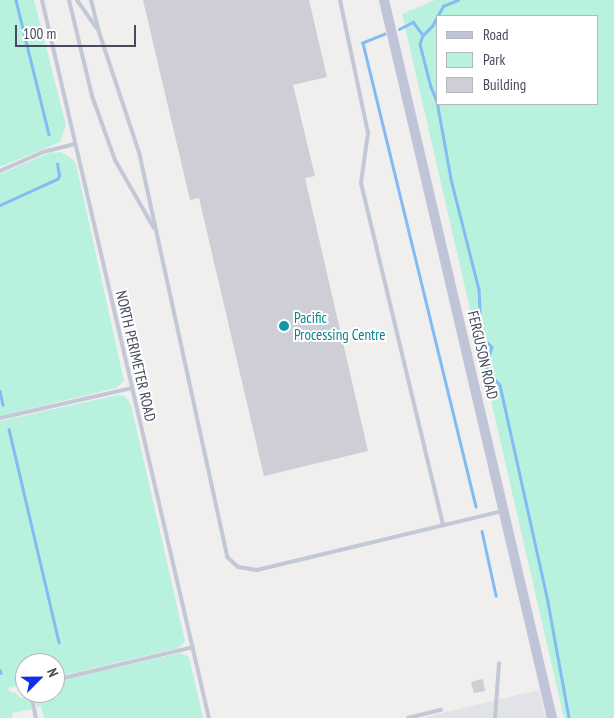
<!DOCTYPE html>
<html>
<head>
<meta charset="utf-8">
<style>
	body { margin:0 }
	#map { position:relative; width:614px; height:718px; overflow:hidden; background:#f1eeee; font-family:"PT Sans Narrow",sans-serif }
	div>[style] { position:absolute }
	.airport>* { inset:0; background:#e2e3e9 }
	.green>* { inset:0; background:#b8f2de }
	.stream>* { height:2.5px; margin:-1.25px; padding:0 1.25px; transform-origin:1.25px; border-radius:1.25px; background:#82bcf2 }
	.building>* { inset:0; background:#cdced6 }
	.lane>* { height:4px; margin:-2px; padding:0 2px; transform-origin:2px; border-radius:2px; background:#c3c8d6 }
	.secondary>* { height:10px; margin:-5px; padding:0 5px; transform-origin:5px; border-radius:5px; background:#bfc4d8 }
	.dots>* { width:14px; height:14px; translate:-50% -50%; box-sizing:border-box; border:2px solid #fff; border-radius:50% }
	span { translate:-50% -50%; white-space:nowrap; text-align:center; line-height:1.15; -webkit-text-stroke:4px #fff; paint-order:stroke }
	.culture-label { font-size:15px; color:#0d838f }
	.left { translate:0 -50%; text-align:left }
	.street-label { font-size:15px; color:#454b5d }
	.legend { position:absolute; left:436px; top:15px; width:162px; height:90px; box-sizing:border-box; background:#fff; border:1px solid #b5b7be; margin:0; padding:6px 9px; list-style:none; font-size:15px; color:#454b5d }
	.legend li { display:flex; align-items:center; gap:10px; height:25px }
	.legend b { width:25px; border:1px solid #b5b7be }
	.north { position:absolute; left:15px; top:653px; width:50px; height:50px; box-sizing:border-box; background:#fff; border:1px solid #b5b7be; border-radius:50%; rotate:67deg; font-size:14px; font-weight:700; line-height:20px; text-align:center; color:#454b5d }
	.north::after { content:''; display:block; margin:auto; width:18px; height:22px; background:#0c30ec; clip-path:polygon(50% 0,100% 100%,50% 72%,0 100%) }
	.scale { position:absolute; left:15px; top:25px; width:121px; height:22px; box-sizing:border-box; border:2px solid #454b5d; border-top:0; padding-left:6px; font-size:15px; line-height:18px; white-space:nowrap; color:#454b5d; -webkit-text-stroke:4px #fff; paint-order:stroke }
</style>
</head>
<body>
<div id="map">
	<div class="airport">
		<div style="clip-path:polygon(539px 690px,546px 718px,421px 718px)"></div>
	</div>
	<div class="green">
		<div style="clip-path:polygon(0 0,34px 0,66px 125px,60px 142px,0 167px)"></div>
		<div style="clip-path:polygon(evenodd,435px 0,614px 0,614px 718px,564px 718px,402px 14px,435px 0,598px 16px,598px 104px,438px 104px,438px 16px,598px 16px)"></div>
		<div style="clip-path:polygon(61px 152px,72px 159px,76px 164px,124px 381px,116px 388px,0 416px,0 174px,49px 153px)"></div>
		<div style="clip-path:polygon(118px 395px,125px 396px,131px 405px,185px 641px,179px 648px,55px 677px,55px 663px,23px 661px,24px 681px,20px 685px,8px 688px,10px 692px,16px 693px,20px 698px,30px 696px,33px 709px,12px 713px,13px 718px,0 718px,0 421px)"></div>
		<div style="clip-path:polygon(180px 653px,189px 657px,203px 718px,44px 718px,41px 706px,37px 707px,35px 693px,55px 693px,55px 682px)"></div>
	</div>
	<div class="stream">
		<div style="left:16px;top:0;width:138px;rotate:76.2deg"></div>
		<div style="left:399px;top:29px;width:16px;rotate:-27deg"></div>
		<div style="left:413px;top:22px;width:16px;rotate:52deg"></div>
		<div style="left:423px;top:35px;width:13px;rotate:-45deg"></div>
		<div style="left:432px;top:26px;width:23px;rotate:-61deg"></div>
		<div style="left:443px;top:6px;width:16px;rotate:-22deg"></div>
		<div style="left:385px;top:34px;width:24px;rotate:158deg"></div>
		<div style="left:363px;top:43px;width:477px;rotate:76.3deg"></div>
		<div style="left:423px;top:35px;width:9px;rotate:108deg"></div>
		<div style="left:420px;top:44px;width:44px;rotate:75.7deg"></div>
		<div style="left:431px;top:87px;width:15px;rotate:67deg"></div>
		<div style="left:437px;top:101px;width:79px;rotate:79.8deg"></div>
		<div style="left:451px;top:179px;width:114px;rotate:75.8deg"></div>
		<div style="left:479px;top:290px;width:22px;rotate:87deg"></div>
		<div style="left:480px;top:312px;width:12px;rotate:104deg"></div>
		<div style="left:477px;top:324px;width:17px;rotate:65deg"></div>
		<div style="left:484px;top:339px;width:11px;rotate:45deg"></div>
		<div style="left:492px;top:347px;width:19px;rotate:108deg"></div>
		<div style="left:486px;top:365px;width:9px;rotate:69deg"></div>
		<div style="left:489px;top:373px;width:16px;rotate:47deg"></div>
		<div style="left:500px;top:385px;width:222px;rotate:77.5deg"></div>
		<div style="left:548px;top:602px;width:118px;rotate:79.7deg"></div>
		<div style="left:0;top:205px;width:63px;rotate:-24.5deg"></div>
		<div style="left:57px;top:179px;width:4px;rotate:-56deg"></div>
		<div style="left:59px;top:176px;width:12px;rotate:-99deg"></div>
		<div style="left:0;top:391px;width:14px;rotate:78deg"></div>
		<div style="left:9px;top:429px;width:219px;rotate:76.8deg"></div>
		<div style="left:482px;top:531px;width:66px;rotate:77.7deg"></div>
		<div style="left:0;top:670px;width:3px;rotate:72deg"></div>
	</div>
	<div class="building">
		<div style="clip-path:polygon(143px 0,309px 0,327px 77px,293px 85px,315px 176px,305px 178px,368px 451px,264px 476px,199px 198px,190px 200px)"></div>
		<div style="clip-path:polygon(483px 679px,485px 691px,474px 693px,471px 682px)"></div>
	</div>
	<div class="lane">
		<div style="left:42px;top:0;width:737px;rotate:76.91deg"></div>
		<div style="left:69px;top:0;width:99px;rotate:76.5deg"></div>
		<div style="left:92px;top:96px;width:68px;rotate:70.2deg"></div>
		<div style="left:115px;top:160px;width:78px;rotate:60.2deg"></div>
		<div style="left:77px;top:0;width:33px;rotate:55deg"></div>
		<div style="left:91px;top:0;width:30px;rotate:76deg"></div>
		<div style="left:98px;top:29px;width:130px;rotate:71.6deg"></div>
		<div style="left:139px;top:152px;width:414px;rotate:77.7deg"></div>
		<div style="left:227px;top:557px;width:15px;rotate:42deg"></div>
		<div style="left:238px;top:567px;width:19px;rotate:9deg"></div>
		<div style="left:257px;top:570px;width:252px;rotate:-13.5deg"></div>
		<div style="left:340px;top:0;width:136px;rotate:78.1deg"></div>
		<div style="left:368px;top:133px;width:50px;rotate:98deg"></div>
		<div style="left:361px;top:183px;width:352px;rotate:76.5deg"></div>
		<div style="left:0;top:171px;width:47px;rotate:-23.8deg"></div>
		<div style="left:43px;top:152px;width:33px;rotate:-14deg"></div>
		<div style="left:0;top:418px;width:135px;rotate:-12.8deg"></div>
		<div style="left:55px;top:680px;width:142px;rotate:-13.4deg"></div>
		<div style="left:31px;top:693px;width:25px;rotate:79deg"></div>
		<div style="left:408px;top:718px;width:34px;rotate:-14deg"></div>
		<div style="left:495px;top:718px;width:55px;rotate:-85.8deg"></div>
	</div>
	<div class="secondary">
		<div style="left:384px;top:0;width:737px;rotate:76.83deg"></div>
	</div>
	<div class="dots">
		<div style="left:284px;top:326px;background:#0f9aa8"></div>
	</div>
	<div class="culture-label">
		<span class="left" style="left:294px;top:326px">Pacific<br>Processing Centre</span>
	</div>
	<div class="street-label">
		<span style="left:483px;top:355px;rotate:77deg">FERGUSON ROAD</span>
		<span style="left:136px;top:356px;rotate:77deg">NORTH PERIMETER ROAD</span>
	</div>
	<ul class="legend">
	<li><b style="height:6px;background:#bfc4d8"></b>Road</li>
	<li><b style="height:14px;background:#b8f2de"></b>Park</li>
	<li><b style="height:14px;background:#cdced6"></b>Building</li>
	</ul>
	<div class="north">N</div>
	<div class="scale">100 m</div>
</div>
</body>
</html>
